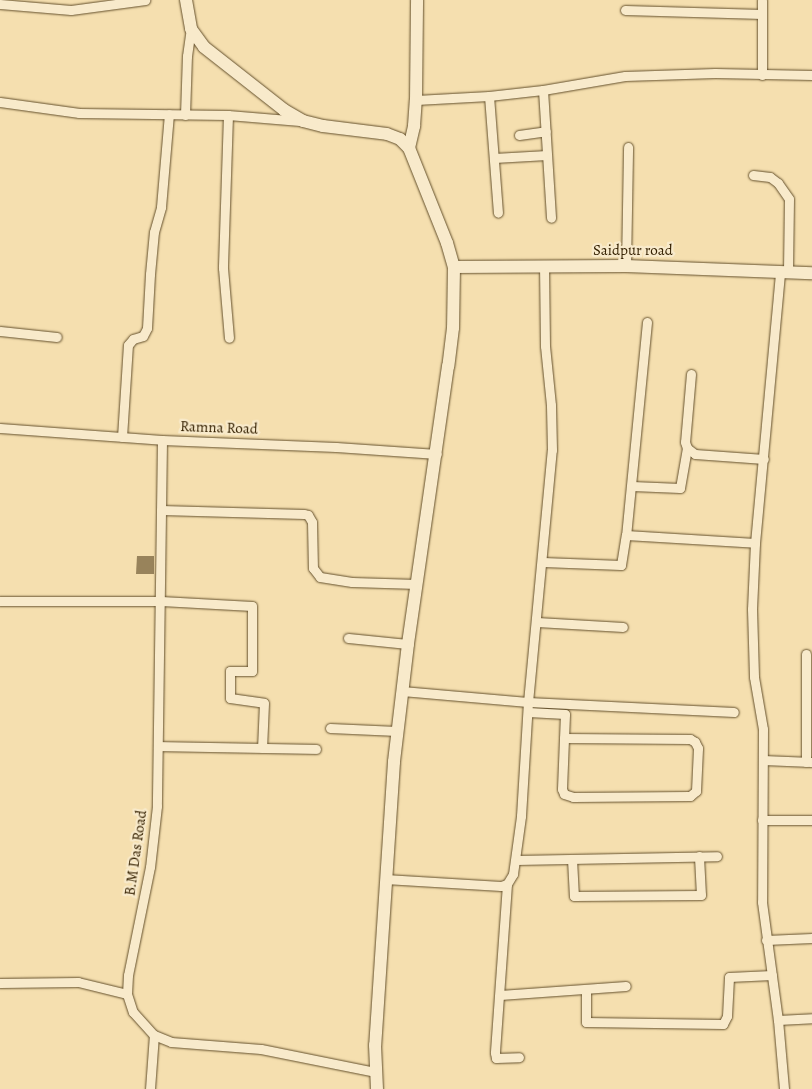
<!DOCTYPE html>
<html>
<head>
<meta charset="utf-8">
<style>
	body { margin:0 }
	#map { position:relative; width:812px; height:1089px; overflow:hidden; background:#f5dfaf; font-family:Alegreya,serif }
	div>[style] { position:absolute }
	.building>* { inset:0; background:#98835b }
	.roads { filter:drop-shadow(0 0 1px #64502c) drop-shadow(0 0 1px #64502c) }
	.minor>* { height:9px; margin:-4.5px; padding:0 4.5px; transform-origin:4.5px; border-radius:4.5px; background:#f8eacb }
	.secondary>* { height:12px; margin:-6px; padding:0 6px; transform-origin:6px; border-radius:6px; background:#f8eacb }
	span { translate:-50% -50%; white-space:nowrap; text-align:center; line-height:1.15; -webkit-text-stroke:4.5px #f8eacb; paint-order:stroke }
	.street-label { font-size:15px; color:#342001 }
</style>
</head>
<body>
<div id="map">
	<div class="building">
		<div style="clip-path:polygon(137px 556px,154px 556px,154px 574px,136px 574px)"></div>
	</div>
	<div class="roads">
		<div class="minor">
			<div style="left:0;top:4px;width:71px;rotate:4.8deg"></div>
			<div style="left:71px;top:10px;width:75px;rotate:-7.7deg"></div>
			<div style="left:625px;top:10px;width:137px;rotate:1.7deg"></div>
			<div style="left:762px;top:75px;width:75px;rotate:-90deg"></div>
			<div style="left:543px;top:90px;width:128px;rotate:86.4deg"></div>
			<div style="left:489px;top:96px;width:117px;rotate:85.6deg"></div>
			<div style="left:416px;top:100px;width:73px;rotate:-3.1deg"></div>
			<div style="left:489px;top:96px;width:54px;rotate:-6.3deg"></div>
			<div style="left:543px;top:90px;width:83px;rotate:-9.7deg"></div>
			<div style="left:625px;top:76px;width:90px;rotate:-1.9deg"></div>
			<div style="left:715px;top:73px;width:97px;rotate:1.2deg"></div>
			<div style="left:0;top:102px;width:80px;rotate:7.9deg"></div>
			<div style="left:79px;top:113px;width:149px;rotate:0.8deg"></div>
			<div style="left:228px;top:115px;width:72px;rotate:4.8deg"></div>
			<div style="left:185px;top:115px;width:59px;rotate:-88.1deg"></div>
			<div style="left:187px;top:56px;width:27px;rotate:-82deg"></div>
			<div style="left:228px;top:115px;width:153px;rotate:91.9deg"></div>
			<div style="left:223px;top:268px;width:70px;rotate:85.1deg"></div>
			<div style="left:519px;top:135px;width:27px;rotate:-8deg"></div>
			<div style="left:494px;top:158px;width:53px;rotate:-3.2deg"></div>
			<div style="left:753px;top:175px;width:17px;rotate:7deg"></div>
			<div style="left:770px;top:177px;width:10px;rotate:37deg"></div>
			<div style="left:778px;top:183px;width:19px;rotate:55deg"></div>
			<div style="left:789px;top:199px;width:72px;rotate:90.8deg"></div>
			<div style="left:626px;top:266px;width:119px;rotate:-89deg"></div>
			<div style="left:647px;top:322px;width:214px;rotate:95.6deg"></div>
			<div style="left:626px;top:535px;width:129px;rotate:3.5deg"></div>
			<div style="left:755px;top:543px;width:66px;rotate:92.6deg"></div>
			<div style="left:752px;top:609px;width:68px;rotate:88.3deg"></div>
			<div style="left:754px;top:677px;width:53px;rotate:80.2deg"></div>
			<div style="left:763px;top:729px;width:173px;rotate:90.3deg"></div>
			<div style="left:762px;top:902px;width:119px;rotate:82.3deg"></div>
			<div style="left:778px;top:1020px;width:34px;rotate:-3deg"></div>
			<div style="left:0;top:331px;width:57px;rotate:6deg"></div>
			<div style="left:691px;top:374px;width:68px;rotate:95deg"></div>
			<div style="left:685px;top:442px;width:6px;rotate:72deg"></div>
			<div style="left:687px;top:448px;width:10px;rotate:37deg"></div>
			<div style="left:695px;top:454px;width:69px;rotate:4.1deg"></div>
			<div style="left:0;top:428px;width:162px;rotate:4.2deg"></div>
			<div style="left:162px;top:440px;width:174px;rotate:2.3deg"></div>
			<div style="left:336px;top:447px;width:101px;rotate:4deg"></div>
			<div style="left:122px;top:437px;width:92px;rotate:-86.3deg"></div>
			<div style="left:128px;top:345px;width:8px;rotate:-50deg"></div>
			<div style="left:133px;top:339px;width:10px;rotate:-17deg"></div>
			<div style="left:143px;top:336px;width:9px;rotate:-63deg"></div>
			<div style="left:147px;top:328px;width:54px;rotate:-86.8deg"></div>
			<div style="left:150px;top:274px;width:42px;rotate:-84.6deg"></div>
			<div style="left:154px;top:232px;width:26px;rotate:-74deg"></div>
			<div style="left:161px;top:207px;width:93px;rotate:-85.1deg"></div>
			<div style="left:162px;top:440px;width:366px;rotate:90.8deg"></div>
			<div style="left:157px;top:806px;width:61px;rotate:96.5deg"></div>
			<div style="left:150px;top:867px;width:110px;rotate:101.5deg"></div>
			<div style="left:128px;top:975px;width:19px;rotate:93deg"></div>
			<div style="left:127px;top:994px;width:19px;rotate:72deg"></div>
			<div style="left:133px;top:1012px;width:31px;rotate:48deg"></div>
			<div style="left:154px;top:1035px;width:18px;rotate:22deg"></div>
			<div style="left:171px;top:1042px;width:90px;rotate:4.4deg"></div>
			<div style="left:261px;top:1049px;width:116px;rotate:11.4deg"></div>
			<div style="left:632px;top:486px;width:48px;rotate:2.4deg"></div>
			<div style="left:680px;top:488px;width:41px;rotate:-80.1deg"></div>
			<div style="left:161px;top:510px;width:143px;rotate:1.6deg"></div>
			<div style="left:304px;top:514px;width:4px;rotate:14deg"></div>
			<div style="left:308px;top:515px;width:8px;rotate:60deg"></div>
			<div style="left:312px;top:522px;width:46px;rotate:88.8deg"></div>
			<div style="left:313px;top:568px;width:11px;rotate:52deg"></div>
			<div style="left:320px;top:577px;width:32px;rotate:9deg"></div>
			<div style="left:352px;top:582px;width:65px;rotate:1.8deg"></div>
			<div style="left:755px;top:543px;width:273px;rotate:-84.7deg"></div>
			<div style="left:543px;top:562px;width:78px;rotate:2.2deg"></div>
			<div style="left:621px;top:565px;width:30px;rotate:-81deg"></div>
			<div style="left:0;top:601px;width:161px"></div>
			<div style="left:161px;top:601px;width:91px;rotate:3.1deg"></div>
			<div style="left:252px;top:606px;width:65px;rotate:90deg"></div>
			<div style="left:252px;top:671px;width:22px;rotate:180deg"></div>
			<div style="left:230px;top:671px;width:27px;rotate:90deg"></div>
			<div style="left:230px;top:698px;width:34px;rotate:8deg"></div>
			<div style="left:264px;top:703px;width:45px;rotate:92.5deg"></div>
			<div style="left:537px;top:622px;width:86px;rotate:3.3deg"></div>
			<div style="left:348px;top:638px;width:60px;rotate:5.7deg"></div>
			<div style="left:806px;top:654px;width:108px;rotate:90deg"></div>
			<div style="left:402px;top:691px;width:126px;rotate:5deg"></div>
			<div style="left:528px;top:702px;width:206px;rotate:2.8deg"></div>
			<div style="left:528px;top:712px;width:37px;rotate:3deg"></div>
			<div style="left:565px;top:714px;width:75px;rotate:92.3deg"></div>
			<div style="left:562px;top:789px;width:5px;rotate:68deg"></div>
			<div style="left:564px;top:794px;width:9px;rotate:18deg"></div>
			<div style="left:573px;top:797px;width:117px;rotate:-0.5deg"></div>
			<div style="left:690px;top:796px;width:8px;rotate:-40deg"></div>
			<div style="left:696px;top:791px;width:43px;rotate:-87.3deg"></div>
			<div style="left:698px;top:748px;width:7px;rotate:-117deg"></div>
			<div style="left:695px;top:742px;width:6px;rotate:-149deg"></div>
			<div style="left:690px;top:739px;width:126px;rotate:-179.5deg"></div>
			<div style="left:330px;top:728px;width:67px;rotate:2.6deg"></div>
			<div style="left:159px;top:746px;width:157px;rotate:1.1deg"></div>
			<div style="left:763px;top:760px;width:48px;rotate:2.4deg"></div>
			<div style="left:762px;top:820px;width:50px"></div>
			<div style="left:572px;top:859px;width:37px;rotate:87deg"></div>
			<div style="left:574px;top:896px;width:127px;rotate:-0.5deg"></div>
			<div style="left:701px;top:895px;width:39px;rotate:-93deg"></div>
			<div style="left:516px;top:860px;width:201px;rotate:-1.1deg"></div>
			<div style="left:385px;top:879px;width:116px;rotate:3.5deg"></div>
			<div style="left:501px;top:886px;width:6px;rotate:-18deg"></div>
			<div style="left:507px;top:884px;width:12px;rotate:-59deg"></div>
			<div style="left:513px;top:874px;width:59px;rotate:-82.1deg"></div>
			<div style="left:521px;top:816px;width:114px;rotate:-86.5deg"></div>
			<div style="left:528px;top:702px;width:253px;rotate:-84.6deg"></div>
			<div style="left:552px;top:450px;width:45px;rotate:-91.3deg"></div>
			<div style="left:551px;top:405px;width:59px;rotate:-95.8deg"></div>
			<div style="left:545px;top:346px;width:78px;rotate:-90.7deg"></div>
			<div style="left:507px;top:884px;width:169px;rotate:94.1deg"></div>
			<div style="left:495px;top:1053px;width:5px;rotate:79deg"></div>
			<div style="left:496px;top:1058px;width:23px;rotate:-2deg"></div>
			<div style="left:766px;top:940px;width:46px;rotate:-2.5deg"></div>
			<div style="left:0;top:983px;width:78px;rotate:-0.7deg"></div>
			<div style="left:78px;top:982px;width:50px;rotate:13.8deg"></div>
			<div style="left:586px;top:989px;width:33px;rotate:90deg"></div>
			<div style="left:586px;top:1022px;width:137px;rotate:0.8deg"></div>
			<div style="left:723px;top:1024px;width:9px;rotate:-63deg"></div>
			<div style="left:727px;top:1016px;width:39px;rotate:-87deg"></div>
			<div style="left:729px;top:977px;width:43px;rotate:-2.7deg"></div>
			<div style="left:500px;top:995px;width:126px;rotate:-4.1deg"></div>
			<div style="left:778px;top:1020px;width:69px;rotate:85deg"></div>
			<div style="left:150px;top:1089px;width:54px;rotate:-85.8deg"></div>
		</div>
		<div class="secondary">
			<div style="left:186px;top:0;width:29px;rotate:80deg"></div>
			<div style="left:191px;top:29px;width:22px;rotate:54deg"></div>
			<div style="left:204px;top:47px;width:102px;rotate:38.2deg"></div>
			<div style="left:284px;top:110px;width:22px;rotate:30deg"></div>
			<div style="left:303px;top:121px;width:21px;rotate:14deg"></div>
			<div style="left:323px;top:126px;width:64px;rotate:7.1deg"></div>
			<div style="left:387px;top:134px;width:14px;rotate:21deg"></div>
			<div style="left:400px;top:139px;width:13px;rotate:45deg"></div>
			<div style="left:409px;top:148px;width:102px;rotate:68.2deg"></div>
			<div style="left:447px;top:243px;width:25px;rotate:74deg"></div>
			<div style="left:454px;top:267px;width:61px;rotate:90.9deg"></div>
			<div style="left:453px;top:328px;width:38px;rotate:97deg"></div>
			<div style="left:448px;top:366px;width:281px;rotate:98.2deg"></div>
			<div style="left:408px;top:644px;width:119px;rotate:96.8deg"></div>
			<div style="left:394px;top:762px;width:284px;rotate:93.8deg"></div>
			<div style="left:375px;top:1045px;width:44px;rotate:87.4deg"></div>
			<div style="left:409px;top:148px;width:23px;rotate:-77deg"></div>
			<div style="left:414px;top:126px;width:26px;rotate:-86deg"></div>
			<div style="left:416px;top:100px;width:100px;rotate:-89.4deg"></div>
			<div style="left:454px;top:267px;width:172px;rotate:-0.3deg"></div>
			<div style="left:626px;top:266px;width:186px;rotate:2.2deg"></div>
		</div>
	</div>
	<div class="street-label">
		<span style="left:633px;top:251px">Saidpur road</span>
		<span style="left:219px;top:428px;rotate:2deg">Ramna Road</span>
		<span style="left:136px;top:853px;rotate:-82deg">B.M Das Road</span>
	</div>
</div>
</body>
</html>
